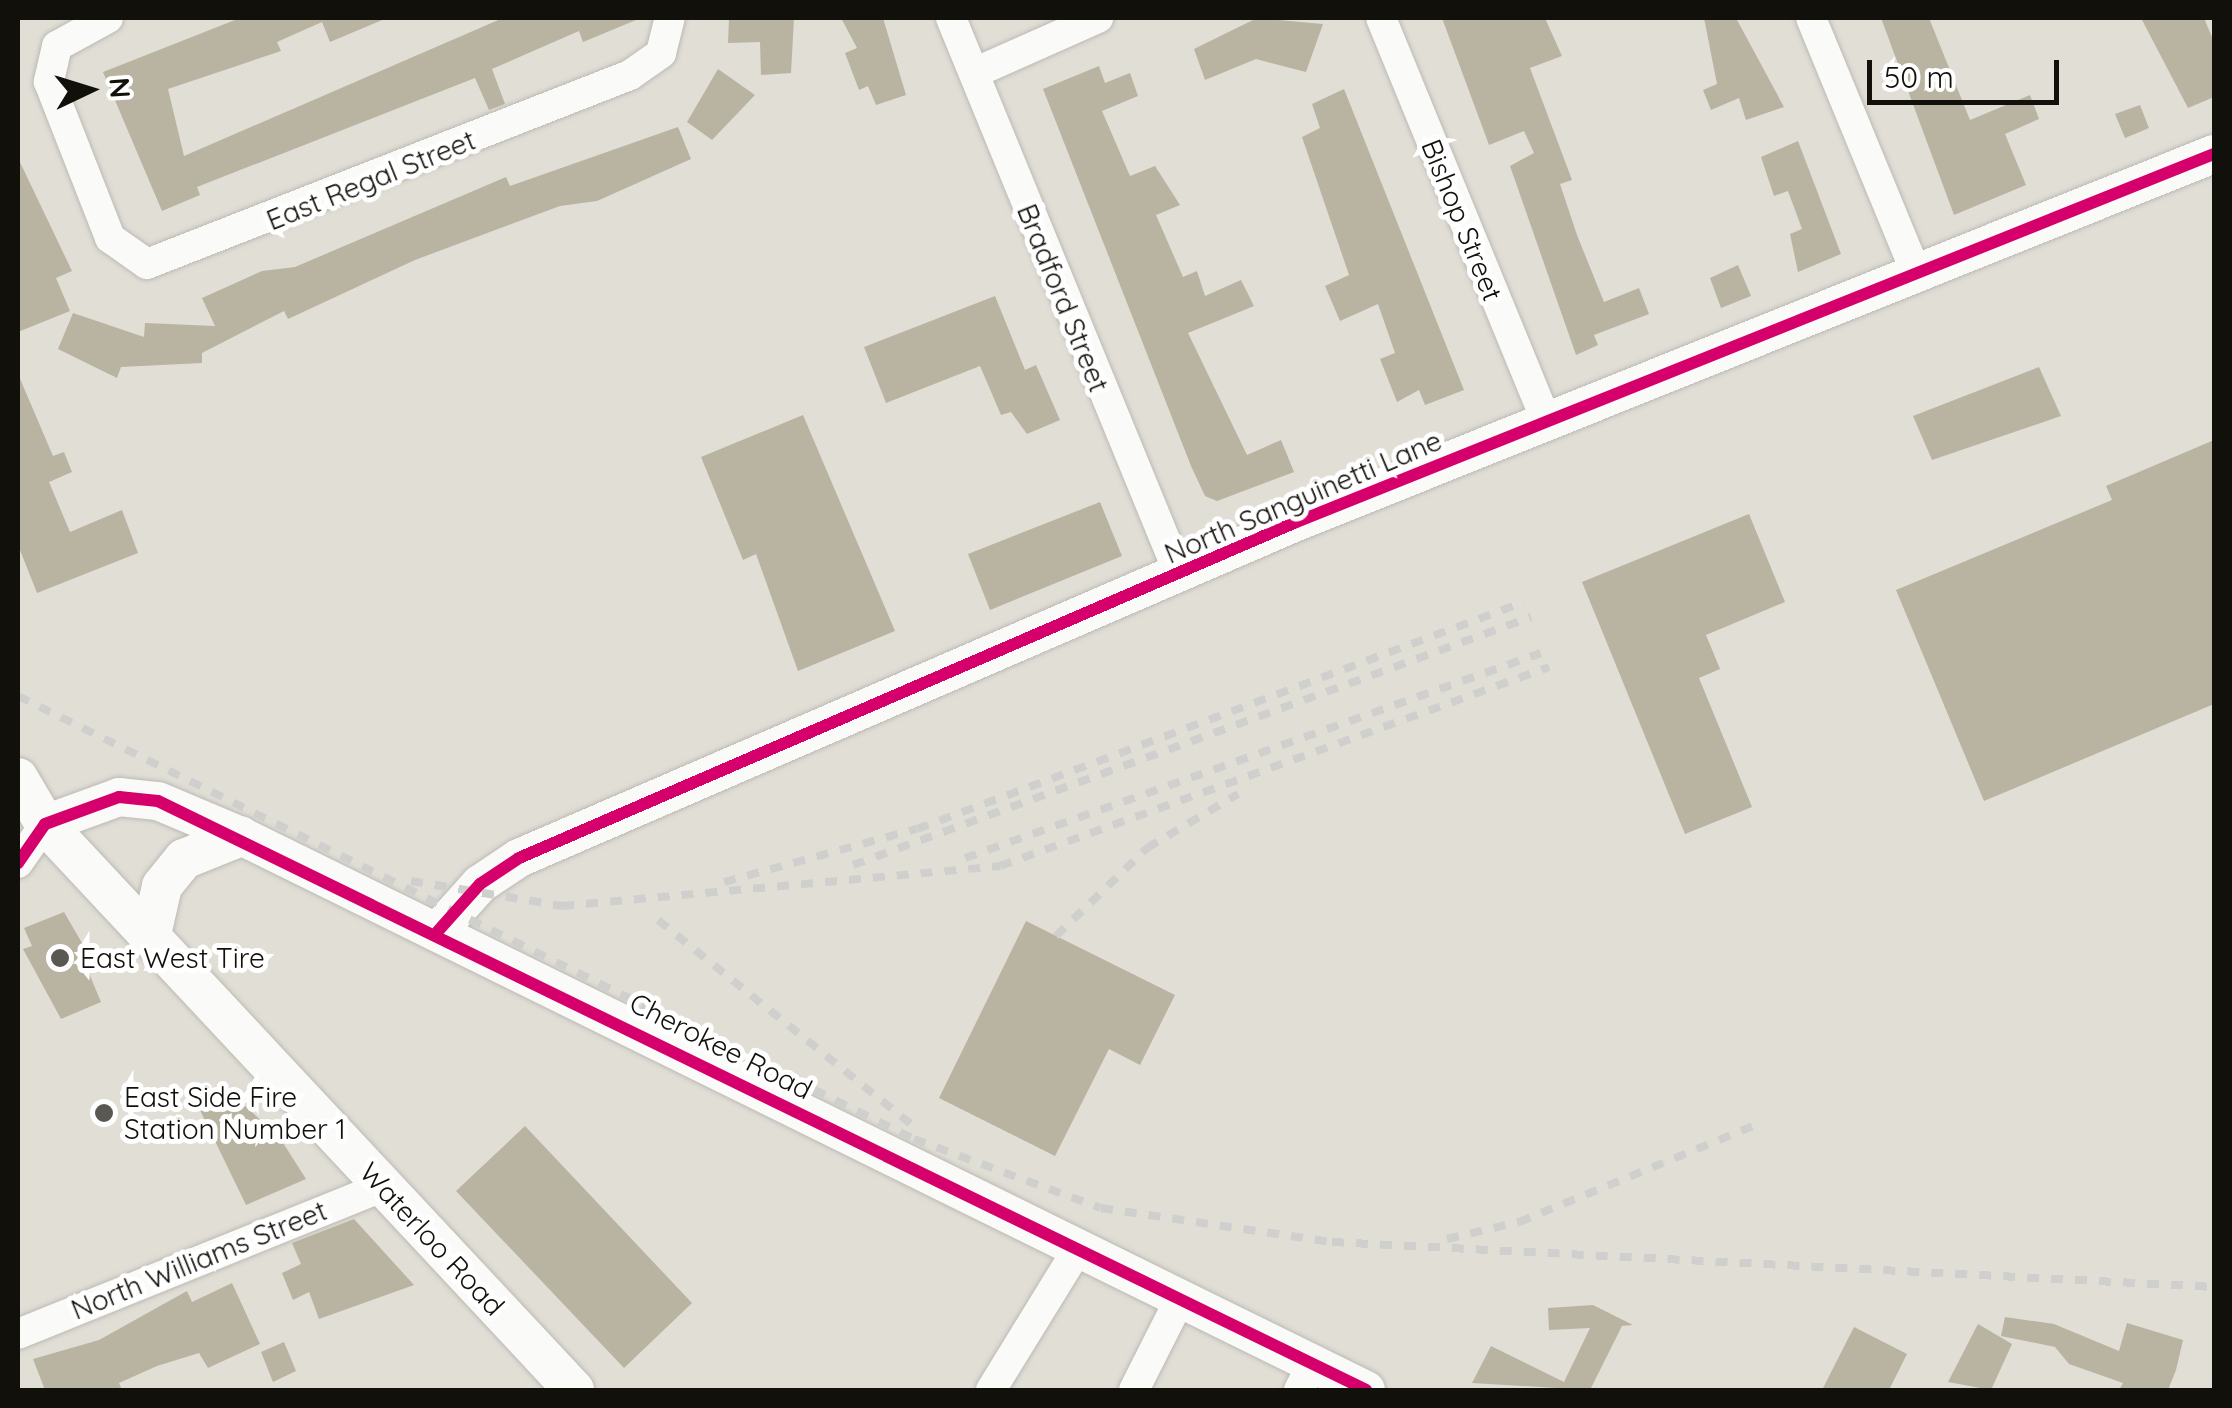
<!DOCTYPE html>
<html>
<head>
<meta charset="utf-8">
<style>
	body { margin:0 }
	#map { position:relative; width:2232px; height:1408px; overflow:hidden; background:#e1ded6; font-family:Quicksand,sans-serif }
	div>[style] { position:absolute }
	.building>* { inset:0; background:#b9b3a1 }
	.roads { filter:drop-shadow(0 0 2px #bcbab3) drop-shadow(0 0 2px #bcbab3) }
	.minor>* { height:30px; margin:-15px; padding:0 15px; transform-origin:15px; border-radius:15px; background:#fafaf9 }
	.tertiary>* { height:38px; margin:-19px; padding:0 19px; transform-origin:19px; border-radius:19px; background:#fafaf9 }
	.secondary>* { height:40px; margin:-20px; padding:0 20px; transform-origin:20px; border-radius:20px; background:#fafaf9 }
	.rail>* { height:8px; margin-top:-4px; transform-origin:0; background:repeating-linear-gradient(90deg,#cfcfcd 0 12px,transparent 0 24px) }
	.cycleway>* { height:12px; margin:-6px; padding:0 6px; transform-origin:6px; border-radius:6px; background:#d6006c }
	.dots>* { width:28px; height:28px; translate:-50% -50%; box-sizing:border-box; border:5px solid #fff; border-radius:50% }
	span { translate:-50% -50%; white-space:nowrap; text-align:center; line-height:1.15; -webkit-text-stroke:10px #fff; paint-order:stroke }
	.street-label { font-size:28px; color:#12100b }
	.poi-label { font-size:28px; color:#12100b }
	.left { translate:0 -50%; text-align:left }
	.frame { position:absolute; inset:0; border:20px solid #12100b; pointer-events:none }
	.north { position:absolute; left:40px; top:40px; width:100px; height:100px; -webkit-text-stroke:8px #fff; paint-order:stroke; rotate:86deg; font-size:28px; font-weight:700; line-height:40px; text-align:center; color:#12100b }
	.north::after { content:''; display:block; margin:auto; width:35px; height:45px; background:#12100b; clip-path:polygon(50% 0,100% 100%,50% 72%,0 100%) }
	.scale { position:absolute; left:1867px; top:60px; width:192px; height:45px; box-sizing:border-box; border:5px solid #12100b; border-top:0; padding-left:12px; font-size:30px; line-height:35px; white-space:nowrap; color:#12100b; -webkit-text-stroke:8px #fff; paint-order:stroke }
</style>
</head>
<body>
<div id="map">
	<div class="building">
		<div style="clip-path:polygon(240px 18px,387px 18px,330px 42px,322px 22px,277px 42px,281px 51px,168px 89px,184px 156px,503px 18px,641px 18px,583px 42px,579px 31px,492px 69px,505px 104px,489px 110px,475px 78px,197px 187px,200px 195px,162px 211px,103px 72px)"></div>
		<div style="clip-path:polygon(729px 18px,794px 18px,791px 73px,761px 75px,760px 42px,728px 43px)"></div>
		<div style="clip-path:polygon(841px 18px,883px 18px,906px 95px,876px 105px,868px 86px,859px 90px,845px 53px,857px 48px)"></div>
		<div style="clip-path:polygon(1257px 18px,1323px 24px,1306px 72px,1256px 59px,1205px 80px,1194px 49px)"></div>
		<div style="clip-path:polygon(1442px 18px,1545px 18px,1562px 56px,1530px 68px,1572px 180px,1560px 184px,1577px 235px,1604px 302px,1639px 288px,1649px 314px,1594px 335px,1598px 345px,1576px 355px,1510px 166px,1534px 153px,1524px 131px,1489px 145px)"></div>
		<div style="clip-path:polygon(1704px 18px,1736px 18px,1784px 107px,1746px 120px,1739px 98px,1711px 110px,1703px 90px,1717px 84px)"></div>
		<div style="clip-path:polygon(1881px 18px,1929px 18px,1970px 120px,2030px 95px,2039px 119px,2005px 134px,2026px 185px,1954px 215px)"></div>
		<div style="clip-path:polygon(2141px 18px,2204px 18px,2214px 42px,2214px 97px,2188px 108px)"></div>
		<div style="clip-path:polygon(1099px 66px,1105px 83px,1130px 73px,1138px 96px,1102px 111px,1130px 176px,1155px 166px,1180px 205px,1156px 215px,1183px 277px,1197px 271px,1205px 296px,1241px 280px,1254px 306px,1188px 333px,1247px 455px,1281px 440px,1294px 472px,1217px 501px,1205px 496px,1191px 466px,1043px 89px)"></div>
		<div style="clip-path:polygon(718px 69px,755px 95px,712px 140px,687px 122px)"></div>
		<div style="clip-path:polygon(1344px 89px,1464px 390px,1425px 405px,1419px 390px,1397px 402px,1380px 359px,1395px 353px,1378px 304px,1340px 321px,1325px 286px,1349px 275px,1302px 137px,1320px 128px,1312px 104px)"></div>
		<div style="clip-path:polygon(2140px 105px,2149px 128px,2125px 138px,2115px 114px)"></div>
		<div style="clip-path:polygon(678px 127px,691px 159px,597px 201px,560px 206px,415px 260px,288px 319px,284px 311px,202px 353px,202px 363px,121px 367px,117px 378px,58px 349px,73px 313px,144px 337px,145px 323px,215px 326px,202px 298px,262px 271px,295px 267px,506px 177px,510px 186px)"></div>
		<div style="clip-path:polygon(1798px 141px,1841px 254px,1798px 272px,1790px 234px,1802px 229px,1788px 191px,1774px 196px,1761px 157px)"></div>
		<div style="clip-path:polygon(18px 158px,72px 271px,56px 278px,70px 311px,18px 332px)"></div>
		<div style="clip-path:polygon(1738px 265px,1751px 296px,1721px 308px,1710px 278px)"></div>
		<div style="clip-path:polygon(995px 296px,1025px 370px,1036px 365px,1060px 420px,1027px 434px,1011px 412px,1001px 415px,980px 366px,886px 403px,864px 347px)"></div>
		<div style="clip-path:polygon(2039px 367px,2061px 416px,1932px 460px,1913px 416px)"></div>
		<div style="clip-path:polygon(18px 374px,53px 456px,64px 452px,72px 472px,49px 482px,70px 532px,122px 510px,138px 553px,37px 593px,18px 545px)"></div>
		<div style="clip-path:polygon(803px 415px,895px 631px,798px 671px,756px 554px,743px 560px,701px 457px)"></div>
		<div style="clip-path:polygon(2214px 440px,2214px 704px,1984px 801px,1896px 590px,2112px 500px,2106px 486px)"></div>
		<div style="clip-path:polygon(1100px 502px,1122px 556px,990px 610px,968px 554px)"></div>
		<div style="clip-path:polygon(1749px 514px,1785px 602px,1706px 635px,1720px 669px,1699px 678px,1752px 807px,1685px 834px,1582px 582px)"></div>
		<div style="clip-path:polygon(64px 912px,96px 967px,88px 971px,101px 1002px,61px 1019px,23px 949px,32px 946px,24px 928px)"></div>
		<div style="clip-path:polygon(1026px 921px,1175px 995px,1140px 1065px,1109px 1049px,1055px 1156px,939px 1098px)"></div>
		<div style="clip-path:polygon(232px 1095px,278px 1135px,306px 1179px,246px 1205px,199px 1108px)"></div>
		<div style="clip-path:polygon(525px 1126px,692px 1303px,624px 1368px,456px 1191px)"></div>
		<div style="clip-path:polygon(354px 1219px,414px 1285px,319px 1319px,309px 1292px,293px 1300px,282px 1273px,301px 1264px,292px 1243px)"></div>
		<div style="clip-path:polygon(232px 1283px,260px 1344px,208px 1368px,199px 1353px,157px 1366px,119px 1383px,122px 1390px,45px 1390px,33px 1359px,99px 1340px,187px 1291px,192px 1302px)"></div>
		<div style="clip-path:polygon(1593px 1305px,1633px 1325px,1622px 1326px,1590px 1390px,1472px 1383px,1491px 1346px,1564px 1382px,1590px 1328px,1549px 1330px,1548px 1308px)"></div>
		<div style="clip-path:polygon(2005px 1317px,2054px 1324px,2119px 1351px,2127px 1323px,2183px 1340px,2176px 1370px,2168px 1390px,2119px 1390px,2123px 1383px,2069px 1364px,2055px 1347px,2001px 1336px)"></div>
		<div style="clip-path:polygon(1978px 1324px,2012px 1344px,1991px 1390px,1948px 1382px)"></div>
		<div style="clip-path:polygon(1854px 1327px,1907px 1354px,1889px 1390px,1822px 1390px)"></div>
		<div style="clip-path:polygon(284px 1342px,296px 1371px,273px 1382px,261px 1352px)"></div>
	</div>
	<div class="roads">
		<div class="minor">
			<div style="left:108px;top:18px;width:58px;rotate:151.2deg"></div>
			<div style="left:57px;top:46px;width:37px;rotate:103deg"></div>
			<div style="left:49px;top:82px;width:168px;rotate:68.6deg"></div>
			<div style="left:110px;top:238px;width:45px;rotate:35.1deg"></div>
			<div style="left:147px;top:264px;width:519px;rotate:-21.37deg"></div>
			<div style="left:630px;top:75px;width:38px;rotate:-35deg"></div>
			<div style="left:661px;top:53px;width:36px;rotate:-76deg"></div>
			<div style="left:951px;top:18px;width:603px;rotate:67.69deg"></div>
			<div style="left:1381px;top:18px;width:435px;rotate:67.7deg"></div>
			<div style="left:1811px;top:18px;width:276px;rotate:67.6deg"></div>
			<div style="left:974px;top:73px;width:136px;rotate:-23.9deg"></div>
			<div style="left:18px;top:863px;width:47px;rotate:-55.3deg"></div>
			<div style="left:18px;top:1334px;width:392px;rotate:-22deg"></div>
			<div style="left:991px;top:1390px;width:162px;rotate:-58.4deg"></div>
			<div style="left:1134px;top:1390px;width:100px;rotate:-63.2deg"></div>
			<div style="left:1299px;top:1390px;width:29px;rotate:-63deg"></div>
		</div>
		<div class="tertiary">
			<div style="left:45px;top:824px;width:79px;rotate:-20deg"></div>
			<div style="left:119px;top:797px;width:39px;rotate:6deg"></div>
			<div style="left:158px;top:801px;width:90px;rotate:22.9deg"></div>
			<div style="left:241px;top:836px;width:1254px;rotate:26.22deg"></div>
			<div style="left:438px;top:931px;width:63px;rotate:-48.2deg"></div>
			<div style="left:480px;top:884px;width:47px;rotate:-33.7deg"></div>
			<div style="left:519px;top:858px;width:844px;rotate:-23.38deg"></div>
			<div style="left:1294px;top:523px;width:991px;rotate:-21.86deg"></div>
		</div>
		<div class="secondary">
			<div style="left:18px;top:778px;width:53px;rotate:59.6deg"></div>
			<div style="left:45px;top:824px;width:775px;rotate:46.94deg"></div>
			<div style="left:152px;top:930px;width:45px;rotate:-77.2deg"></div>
			<div style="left:162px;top:886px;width:35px;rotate:-51deg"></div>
			<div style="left:184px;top:859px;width:61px;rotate:-22deg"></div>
		</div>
	</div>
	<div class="rail">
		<div style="left:18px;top:696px;width:1000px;rotate:26.31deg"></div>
		<div style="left:914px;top:1139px;width:199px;rotate:20.3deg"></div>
		<div style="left:1101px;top:1208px;width:233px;rotate:8.4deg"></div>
		<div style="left:1332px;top:1242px;width:883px;rotate:2.92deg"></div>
		<div style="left:965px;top:858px;width:611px;rotate:-19.59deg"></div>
		<div style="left:853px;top:865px;width:722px;rotate:-20.09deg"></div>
		<div style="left:411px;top:881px;width:153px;rotate:9.4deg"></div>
		<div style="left:562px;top:906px;width:440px;rotate:-5.2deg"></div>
		<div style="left:1000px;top:866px;width:584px;rotate:-19.92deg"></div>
		<div style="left:724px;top:882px;width:200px;rotate:-15.4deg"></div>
		<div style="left:917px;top:829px;width:648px;rotate:-20.5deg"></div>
		<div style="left:658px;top:920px;width:334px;rotate:38.9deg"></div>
		<div style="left:1056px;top:936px;width:127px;rotate:-44deg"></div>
		<div style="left:1147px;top:848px;width:106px;rotate:-30.7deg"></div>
		<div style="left:1447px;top:1239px;width:74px;rotate:-13.3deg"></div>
		<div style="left:1519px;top:1222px;width:256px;rotate:-22.3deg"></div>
	</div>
	<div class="cycleway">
		<div style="left:18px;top:863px;width:47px;rotate:-55.3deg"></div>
		<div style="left:45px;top:824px;width:79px;rotate:-20deg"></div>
		<div style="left:119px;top:797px;width:39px;rotate:6deg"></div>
		<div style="left:158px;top:801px;width:1344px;rotate:25.99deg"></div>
		<div style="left:438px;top:931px;width:63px;rotate:-48.2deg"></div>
		<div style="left:480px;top:884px;width:47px;rotate:-33.7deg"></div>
		<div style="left:519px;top:858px;width:844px;rotate:-23.38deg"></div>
		<div style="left:1294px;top:523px;width:991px;rotate:-21.86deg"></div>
	</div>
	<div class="dots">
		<div style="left:60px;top:958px;background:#5a5852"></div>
		<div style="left:104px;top:1113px;background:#5a5852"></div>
	</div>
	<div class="street-label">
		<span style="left:371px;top:180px;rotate:-22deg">East Regal Street</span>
		<span style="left:1462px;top:220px;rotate:68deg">Bishop Street</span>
		<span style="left:1063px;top:298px;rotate:68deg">Bradford Street</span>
		<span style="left:1303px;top:497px;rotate:-23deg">North Sanguinetti Lane</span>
		<span style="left:721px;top:1046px;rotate:27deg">Cherokee Road</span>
		<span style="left:432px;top:1239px;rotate:47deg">Waterloo Road</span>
		<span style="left:199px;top:1260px;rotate:-22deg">North Williams Street</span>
	</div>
	<div class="poi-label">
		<span class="left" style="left:80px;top:958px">East West Tire</span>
		<span class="left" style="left:124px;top:1113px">East Side Fire<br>Station Number 1</span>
	</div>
	<div class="frame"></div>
	<div class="north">N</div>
	<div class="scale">50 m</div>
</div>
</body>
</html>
